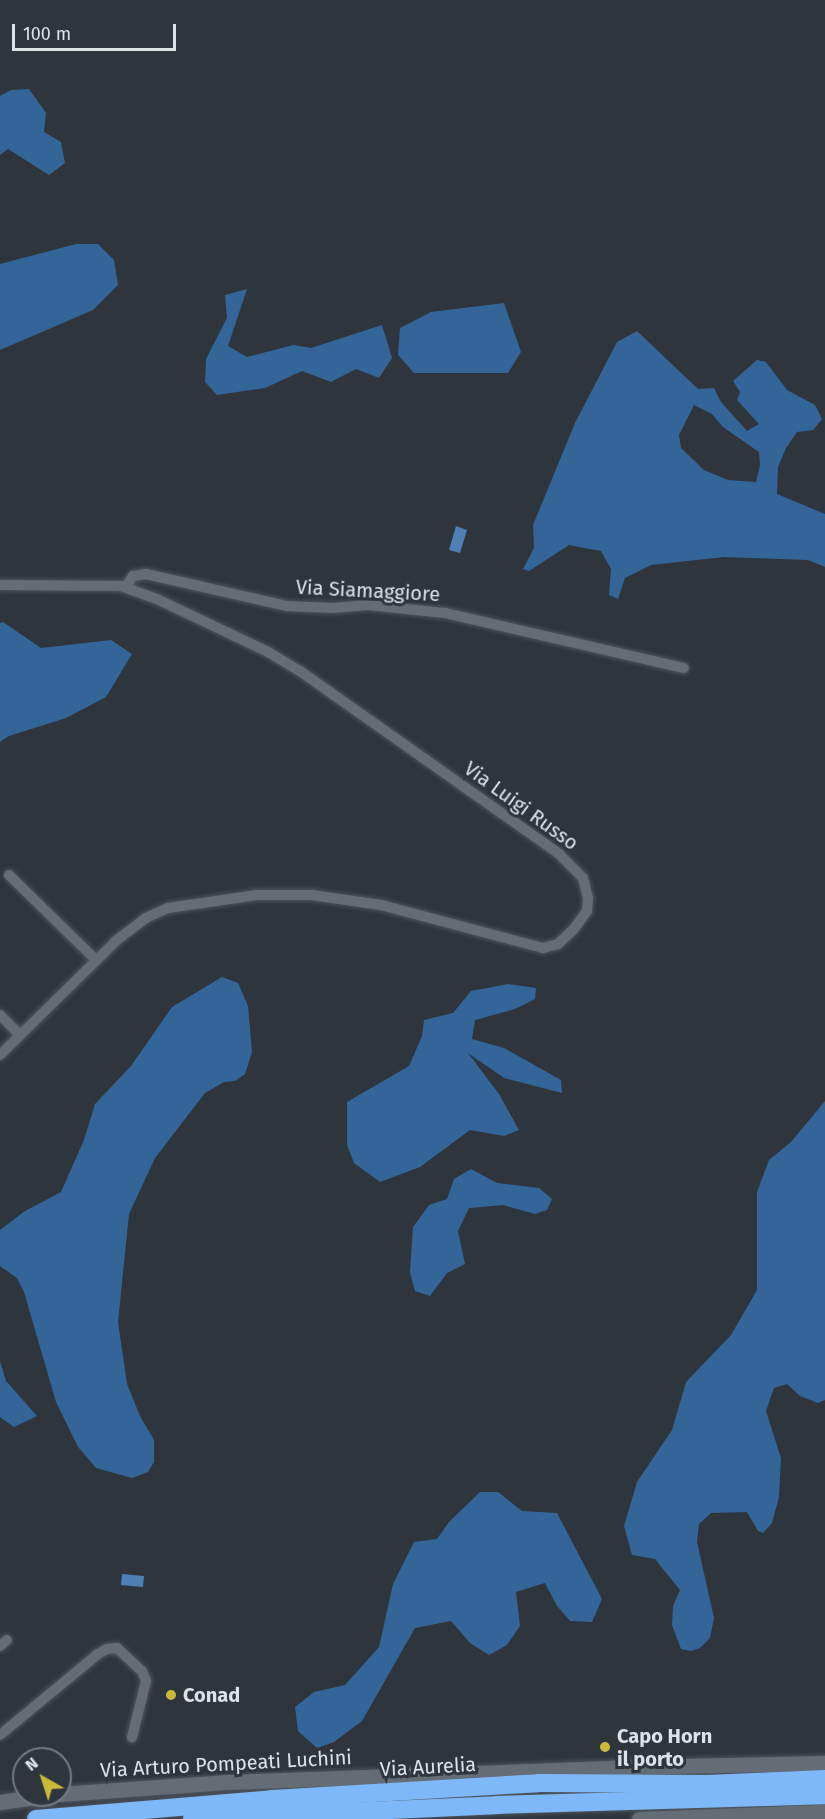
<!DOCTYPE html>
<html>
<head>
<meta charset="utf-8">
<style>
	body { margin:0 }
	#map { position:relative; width:825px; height:1819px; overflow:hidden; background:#2e353d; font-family:"Fira Sans",sans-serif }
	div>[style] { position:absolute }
	.forest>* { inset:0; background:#346598 }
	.water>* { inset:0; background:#4e80b5 }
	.roads { filter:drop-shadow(0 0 2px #4e535b) drop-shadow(0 0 2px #4e535b) }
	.street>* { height:10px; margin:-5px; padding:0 5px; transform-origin:5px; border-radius:5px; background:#646c75 }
	.secondary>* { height:15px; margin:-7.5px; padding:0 7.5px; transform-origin:7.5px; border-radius:7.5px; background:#646c75 }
	.highway>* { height:18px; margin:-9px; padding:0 9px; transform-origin:9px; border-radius:9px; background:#7eb8f8 }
	.dots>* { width:16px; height:16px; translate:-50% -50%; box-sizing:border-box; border:3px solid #2e353d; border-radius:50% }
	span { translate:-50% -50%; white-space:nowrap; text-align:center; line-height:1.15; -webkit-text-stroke:6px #2e353d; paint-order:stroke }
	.street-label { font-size:20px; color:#dde2e7 }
	.poi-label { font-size:20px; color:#dde2e7; font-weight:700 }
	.left { translate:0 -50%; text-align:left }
	.north { position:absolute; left:12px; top:1747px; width:60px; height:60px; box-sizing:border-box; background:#2e353d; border:2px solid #747a81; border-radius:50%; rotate:321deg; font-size:16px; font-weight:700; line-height:24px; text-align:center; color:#dde2e7 }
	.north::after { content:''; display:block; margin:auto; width:21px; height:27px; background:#cbba39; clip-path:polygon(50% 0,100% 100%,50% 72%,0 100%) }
	.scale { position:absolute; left:12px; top:24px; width:164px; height:27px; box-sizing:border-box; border:3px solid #dde2e7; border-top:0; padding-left:8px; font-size:18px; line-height:21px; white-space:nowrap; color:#dde2e7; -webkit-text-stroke:4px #2e353d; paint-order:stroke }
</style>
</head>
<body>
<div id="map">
	<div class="forest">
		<div style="clip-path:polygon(29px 89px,46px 113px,44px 132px,61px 142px,65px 163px,49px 175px,8px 149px,0 155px,0 96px,11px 90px)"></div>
		<div style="clip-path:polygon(76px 244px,98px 244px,114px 260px,118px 285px,93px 310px,0 350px,0 264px)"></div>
		<div style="clip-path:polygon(247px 289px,228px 346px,247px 357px,293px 345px,311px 348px,382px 325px,392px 358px,379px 378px,356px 369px,331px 382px,302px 371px,265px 388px,217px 395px,205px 382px,206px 359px,227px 318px,225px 295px)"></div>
		<div style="clip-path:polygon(504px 303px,521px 352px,508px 373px,414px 373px,398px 355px,400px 328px,431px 312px)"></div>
		<div style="clip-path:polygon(evenodd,637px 331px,698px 389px,714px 388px,721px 402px,747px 431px,759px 424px,737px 400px,740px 392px,733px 381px,757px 360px,766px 362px,787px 390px,815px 405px,822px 419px,813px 430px,797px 432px,786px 448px,778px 467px,777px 494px,825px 514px,825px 567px,808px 560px,724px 557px,651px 565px,625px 578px,618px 599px,609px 595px,611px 569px,601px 551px,569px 545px,529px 571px,523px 569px,534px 548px,533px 525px,575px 423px,617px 342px,637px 331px,694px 405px,712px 414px,723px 427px,759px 452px,760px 465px,756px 482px,728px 480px,704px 470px,681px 448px,679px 435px,694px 405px)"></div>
		<div style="clip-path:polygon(3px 622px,41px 648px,111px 640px,132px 654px,106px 697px,66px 718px,9px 736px,0 742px,0 623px)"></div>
		<div style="clip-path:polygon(222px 977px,238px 983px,248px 1006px,252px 1052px,245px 1074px,235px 1081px,224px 1082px,205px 1093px,155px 1158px,129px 1214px,118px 1322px,127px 1384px,140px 1416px,154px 1440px,154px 1462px,148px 1472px,132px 1478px,96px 1468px,78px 1447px,56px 1402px,24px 1292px,17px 1278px,0 1266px,0 1230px,25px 1211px,61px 1192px,84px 1140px,95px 1104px,131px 1066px,172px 1007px)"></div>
		<div style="clip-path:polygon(508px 984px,536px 988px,535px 999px,515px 1009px,475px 1020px,472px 1039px,504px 1048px,561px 1080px,562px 1093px,504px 1078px,468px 1053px,499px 1094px,519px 1130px,504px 1136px,470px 1130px,420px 1167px,380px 1182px,354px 1163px,347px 1145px,347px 1102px,409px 1066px,422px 1036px,424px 1020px,453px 1013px,471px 991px)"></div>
		<div style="clip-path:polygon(825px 1101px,825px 1400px,818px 1403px,800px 1396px,787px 1384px,774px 1388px,766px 1411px,781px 1458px,779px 1497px,772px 1523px,763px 1533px,758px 1531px,747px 1512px,711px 1513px,699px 1524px,697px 1542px,714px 1618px,710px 1638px,700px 1648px,691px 1651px,681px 1649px,672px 1625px,673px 1606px,680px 1590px,655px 1559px,632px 1555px,624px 1526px,637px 1482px,672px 1430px,686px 1382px,731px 1335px,757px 1290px,757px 1192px,769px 1160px,791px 1142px)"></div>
		<div style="clip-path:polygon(471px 1169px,497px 1183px,539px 1188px,552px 1199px,547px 1210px,535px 1214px,503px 1205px,469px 1208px,458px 1231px,465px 1264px,447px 1273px,430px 1296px,415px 1291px,410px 1272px,413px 1227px,429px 1205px,447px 1199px,454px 1179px)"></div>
		<div style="clip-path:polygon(0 1361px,6px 1381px,37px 1416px,14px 1427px,0 1417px)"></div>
		<div style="clip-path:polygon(480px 1492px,498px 1492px,522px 1511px,557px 1513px,602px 1599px,592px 1622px,570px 1621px,557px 1606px,545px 1583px,516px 1592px,520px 1626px,507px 1645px,489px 1655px,470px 1643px,451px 1621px,415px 1628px,362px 1721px,334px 1742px,317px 1748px,298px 1731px,295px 1707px,314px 1692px,345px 1685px,379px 1647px,393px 1584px,414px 1542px,437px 1539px,449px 1522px)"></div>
	</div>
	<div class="water">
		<div style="clip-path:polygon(456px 526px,467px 530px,460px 553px,449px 550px)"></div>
		<div style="clip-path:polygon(122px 1574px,144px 1576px,143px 1587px,121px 1585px)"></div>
	</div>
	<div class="roads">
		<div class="street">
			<div style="left:0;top:585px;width:121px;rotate:0.5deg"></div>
			<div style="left:121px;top:586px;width:40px;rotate:20.2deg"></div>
			<div style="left:159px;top:600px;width:121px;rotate:25.5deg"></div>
			<div style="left:268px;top:652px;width:37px;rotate:31deg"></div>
			<div style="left:300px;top:671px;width:317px;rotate:35.2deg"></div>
			<div style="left:559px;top:854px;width:34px;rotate:45deg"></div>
			<div style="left:583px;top:878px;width:21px;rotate:76deg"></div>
			<div style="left:588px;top:898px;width:13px;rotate:94deg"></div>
			<div style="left:587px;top:911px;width:22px;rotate:126deg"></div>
			<div style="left:574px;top:929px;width:22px;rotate:137deg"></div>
			<div style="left:558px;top:944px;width:16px;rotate:165deg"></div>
			<div style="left:543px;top:948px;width:168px;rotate:-165.1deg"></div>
			<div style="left:381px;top:905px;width:70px;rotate:-171.8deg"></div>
			<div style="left:312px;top:895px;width:55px;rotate:180deg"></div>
			<div style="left:257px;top:895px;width:90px;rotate:171.7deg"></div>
			<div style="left:168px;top:908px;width:24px;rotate:156deg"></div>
			<div style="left:146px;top:918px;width:38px;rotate:143deg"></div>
			<div style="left:116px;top:941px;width:163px;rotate:135.5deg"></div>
			<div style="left:126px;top:587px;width:13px;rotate:-58deg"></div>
			<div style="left:133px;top:576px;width:13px;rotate:-9deg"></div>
			<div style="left:146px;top:574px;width:145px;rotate:12.8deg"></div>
			<div style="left:287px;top:606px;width:46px;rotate:2.5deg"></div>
			<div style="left:333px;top:608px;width:35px;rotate:-5deg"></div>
			<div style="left:368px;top:605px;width:77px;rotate:5.9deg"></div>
			<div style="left:445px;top:613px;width:245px;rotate:13deg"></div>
			<div style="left:9px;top:875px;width:122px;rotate:44.3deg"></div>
			<div style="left:0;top:1015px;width:28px;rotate:45deg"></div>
			<div style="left:0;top:1646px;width:9px;rotate:-41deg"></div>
			<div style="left:0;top:1735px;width:127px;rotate:-39.6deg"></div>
			<div style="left:98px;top:1654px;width:10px;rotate:-29deg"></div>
			<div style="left:107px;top:1649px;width:10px;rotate:-6deg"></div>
			<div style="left:117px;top:1648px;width:34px;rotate:43deg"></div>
			<div style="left:142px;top:1671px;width:11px;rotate:68deg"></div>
			<div style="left:146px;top:1681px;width:58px;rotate:104deg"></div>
		</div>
		<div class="secondary">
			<div style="left:60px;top:1794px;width:168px;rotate:-4.1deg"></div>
			<div style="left:228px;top:1782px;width:400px;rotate:-2.1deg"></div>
			<div style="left:628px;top:1767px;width:197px;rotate:-1.2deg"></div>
			<div style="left:0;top:1802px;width:51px;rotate:-7.8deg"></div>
			<div style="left:639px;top:1819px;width:186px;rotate:-2.2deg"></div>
		</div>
		<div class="highway">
			<div style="left:36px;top:1819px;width:237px;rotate:-4.8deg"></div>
			<div style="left:272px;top:1799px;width:267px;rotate:-3.4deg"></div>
			<div style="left:539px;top:1783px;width:168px;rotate:0.3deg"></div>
			<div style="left:707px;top:1784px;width:118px;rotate:-2.4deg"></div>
			<div style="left:192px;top:1819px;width:304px;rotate:-2.6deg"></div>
			<div style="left:496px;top:1805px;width:329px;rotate:-1.7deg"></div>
		</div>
	</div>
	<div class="dots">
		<div style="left:171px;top:1695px;background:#cbba39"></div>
		<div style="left:605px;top:1747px;background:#cbba39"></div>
	</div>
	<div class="street-label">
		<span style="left:368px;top:591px;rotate:3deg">Via Siamaggiore</span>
		<span style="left:521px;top:806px;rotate:36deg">Via Luigi Russo</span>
		<span style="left:226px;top:1764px;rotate:-3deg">Via Arturo Pompeati Luchini</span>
		<span style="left:428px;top:1767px;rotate:-3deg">Via Aurelia</span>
	</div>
	<div class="poi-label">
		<span class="left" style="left:183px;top:1695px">Conad</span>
		<span class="left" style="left:617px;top:1748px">Capo Horn<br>il porto</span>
	</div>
	<div class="north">N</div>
	<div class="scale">100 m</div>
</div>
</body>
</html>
